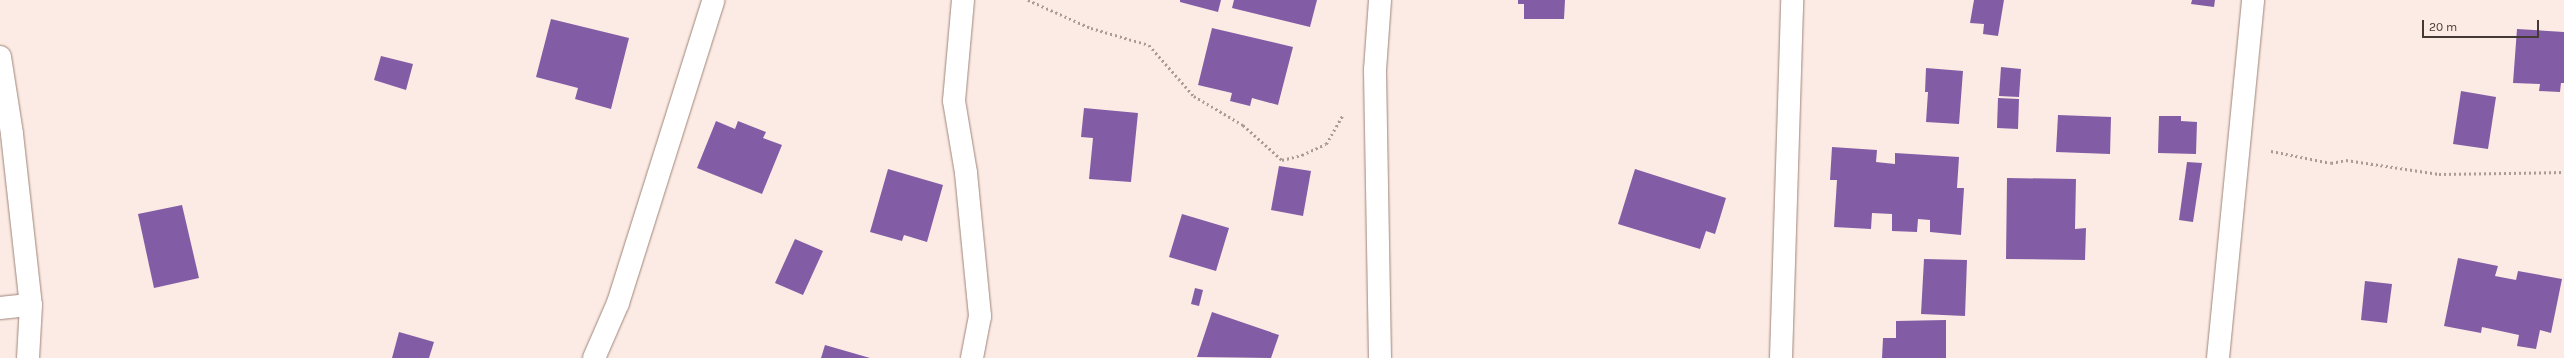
<!DOCTYPE html>
<html>
<head>
<meta charset="utf-8">
<style>
	body { margin:0 }
	#map { position:relative; width:2564px; height:358px; overflow:hidden; background:#fcebe4; font-family:Karla,sans-serif }
	div>[style] { position:absolute }
	.building>* { inset:0; background:#825da6 }
	.path>* { height:2.5px; margin-top:-1.25px; transform-origin:0; background:repeating-linear-gradient(90deg,#a99b95 0 2px,transparent 0 5px) }
	.roads { filter:drop-shadow(0 0 1px #9f857b) drop-shadow(0 0 1px #9f857b) }
	.minor>* { height:22px; margin:-11px; padding:0 11px; transform-origin:11px; border-radius:11px; background:#fff }
	span { translate:-50% -50%; white-space:nowrap; text-align:center; line-height:1.15; -webkit-text-stroke:4px #fcebe4; paint-order:stroke }
	.scale { position:absolute; left:2422px; top:20px; width:117px; height:18px; box-sizing:border-box; border:2px solid #443934; border-top:0; padding-left:5px; font-size:12px; line-height:14px; white-space:nowrap; color:#443934; -webkit-text-stroke:3px #fcebe4; paint-order:stroke }
</style>
</head>
<body>
<div id="map">
	<div class="building">
		<div style="clip-path:polygon(1180px 0,1221px 0,1218px 12px,1180px 2px)"></div>
		<div style="clip-path:polygon(1234px 0,1317px 0,1310px 27px,1232px 8px)"></div>
		<div style="clip-path:polygon(1518px 0,1565px 0,1564px 19px,1524px 19px,1524px 4px,1518px 4px)"></div>
		<div style="clip-path:polygon(1974px 0,2004px 0,1998px 36px,1983px 34px,1984px 24px,1970px 23px)"></div>
		<div style="clip-path:polygon(2192px 0,2215px 0,2214px 7px,2191px 4px)"></div>
		<div style="clip-path:polygon(551px 19px,629px 38px,611px 109px,575px 99px,578px 88px,536px 77px)"></div>
		<div style="clip-path:polygon(1212px 28px,1293px 47px,1278px 105px,1252px 98px,1250px 106px,1230px 101px,1232px 93px,1198px 85px)"></div>
		<div style="clip-path:polygon(2517px 29px,2564px 32px,2564px 83px,2561px 83px,2560px 92px,2539px 91px,2540px 84px,2513px 83px)"></div>
		<div style="clip-path:polygon(381px 56px,413px 64px,406px 90px,374px 80px)"></div>
		<div style="clip-path:polygon(2001px 67px,2021px 69px,2019px 97px,1999px 96px)"></div>
		<div style="clip-path:polygon(1926px 68px,1963px 71px,1959px 124px,1926px 122px,1928px 92px,1925px 92px)"></div>
		<div style="clip-path:polygon(2461px 91px,2496px 97px,2488px 149px,2453px 144px)"></div>
		<div style="clip-path:polygon(1998px 98px,2019px 99px,2018px 129px,1997px 128px)"></div>
		<div style="clip-path:polygon(1084px 108px,1138px 113px,1131px 182px,1089px 179px,1093px 138px,1081px 137px)"></div>
		<div style="clip-path:polygon(2058px 115px,2111px 117px,2110px 154px,2056px 152px)"></div>
		<div style="clip-path:polygon(2159px 116px,2181px 116px,2181px 121px,2197px 122px,2196px 154px,2158px 153px)"></div>
		<div style="clip-path:polygon(716px 121px,735px 129px,738px 121px,766px 132px,763px 138px,782px 145px,762px 194px,697px 168px)"></div>
		<div style="clip-path:polygon(1832px 147px,1877px 150px,1876px 162px,1895px 164px,1895px 153px,1959px 157px,1957px 188px,1964px 188px,1961px 235px,1930px 232px,1930px 220px,1918px 219px,1917px 232px,1892px 231px,1892px 214px,1872px 213px,1871px 229px,1834px 227px,1837px 180px,1830px 180px)"></div>
		<div style="clip-path:polygon(2187px 162px,2202px 163px,2193px 222px,2179px 220px)"></div>
		<div style="clip-path:polygon(1279px 166px,1311px 171px,1303px 216px,1271px 210px)"></div>
		<div style="clip-path:polygon(888px 169px,943px 185px,927px 242px,904px 235px,902px 241px,870px 232px)"></div>
		<div style="clip-path:polygon(1635px 169px,1726px 198px,1715px 234px,1706px 231px,1700px 249px,1618px 224px)"></div>
		<div style="clip-path:polygon(2007px 178px,2076px 179px,2075px 229px,2086px 228px,2085px 260px,2006px 259px)"></div>
		<div style="clip-path:polygon(182px 205px,199px 278px,154px 288px,138px 214px)"></div>
		<div style="clip-path:polygon(1182px 214px,1229px 228px,1216px 271px,1169px 257px)"></div>
		<div style="clip-path:polygon(795px 239px,823px 251px,803px 295px,775px 283px)"></div>
		<div style="clip-path:polygon(2458px 258px,2498px 266px,2495px 276px,2516px 280px,2518px 271px,2562px 279px,2551px 333px,2540px 330px,2536px 349px,2517px 346px,2519px 335px,2482px 327px,2481px 333px,2444px 326px)"></div>
		<div style="clip-path:polygon(1924px 259px,1967px 260px,1965px 316px,1921px 314px)"></div>
		<div style="clip-path:polygon(2365px 281px,2392px 284px,2387px 323px,2361px 320px)"></div>
		<div style="clip-path:polygon(1195px 288px,1203px 290px,1199px 306px,1191px 304px)"></div>
		<div style="clip-path:polygon(1212px 312px,1279px 335px,1271px 358px,1197px 357px)"></div>
		<div style="clip-path:polygon(1946px 320px,1946px 358px,1882px 358px,1883px 338px,1896px 338px,1896px 321px)"></div>
		<div style="clip-path:polygon(399px 332px,434px 342px,429px 358px,392px 358px)"></div>
		<div style="clip-path:polygon(825px 345px,870px 358px,821px 358px)"></div>
	</div>
	<div class="path">
		<div style="left:1028px;top:0;width:69px;rotate:24deg"></div>
		<div style="left:1091px;top:28px;width:60px;rotate:16.3deg"></div>
		<div style="left:1149px;top:45px;width:68px;rotate:48.6deg"></div>
		<div style="left:1194px;top:96px;width:57px;rotate:30.6deg"></div>
		<div style="left:1243px;top:125px;width:52px;rotate:41.9deg"></div>
		<div style="left:1282px;top:160px;width:21px;rotate:-14deg"></div>
		<div style="left:1302px;top:155px;width:26px;rotate:-25deg"></div>
		<div style="left:1326px;top:144px;width:34px;rotate:-60deg"></div>
		<div style="left:2271px;top:151px;width:61px;rotate:11.3deg"></div>
		<div style="left:2331px;top:163px;width:15px;rotate:-11deg"></div>
		<div style="left:2346px;top:160px;width:94px;rotate:8.6deg"></div>
		<div style="left:2439px;top:174px;width:125px;rotate:-0.9deg"></div>
	</div>
	<div class="roads">
		<div class="minor">
			<div style="left:963px;top:0;width:101px;rotate:95.1deg"></div>
			<div style="left:954px;top:101px;width:73px;rotate:80.5deg"></div>
			<div style="left:966px;top:173px;width:144px;rotate:84.4deg"></div>
			<div style="left:980px;top:316px;width:43px;rotate:100.8deg"></div>
			<div style="left:0;top:57px;width:78px;rotate:81.1deg"></div>
			<div style="left:12px;top:134px;width:172px;rotate:83.7deg"></div>
			<div style="left:31px;top:305px;width:53px;rotate:93.2deg"></div>
			<div style="left:0;top:308px;width:31px;rotate:-6deg"></div>
			<div style="left:594px;top:358px;width:60px;rotate:-66.4deg"></div>
			<div style="left:618px;top:303px;width:317px;rotate:-72.5deg"></div>
			<div style="left:1380px;top:358px;width:288px;rotate:-91deg"></div>
			<div style="left:1375px;top:70px;width:70px;rotate:-85.9deg"></div>
			<div style="left:1781px;top:358px;width:358px;rotate:-88.2deg"></div>
			<div style="left:2218px;top:358px;width:360px;rotate:-84.4deg"></div>
		</div>
	</div>
	<div class="scale">20 m</div>
</div>
</body>
</html>
